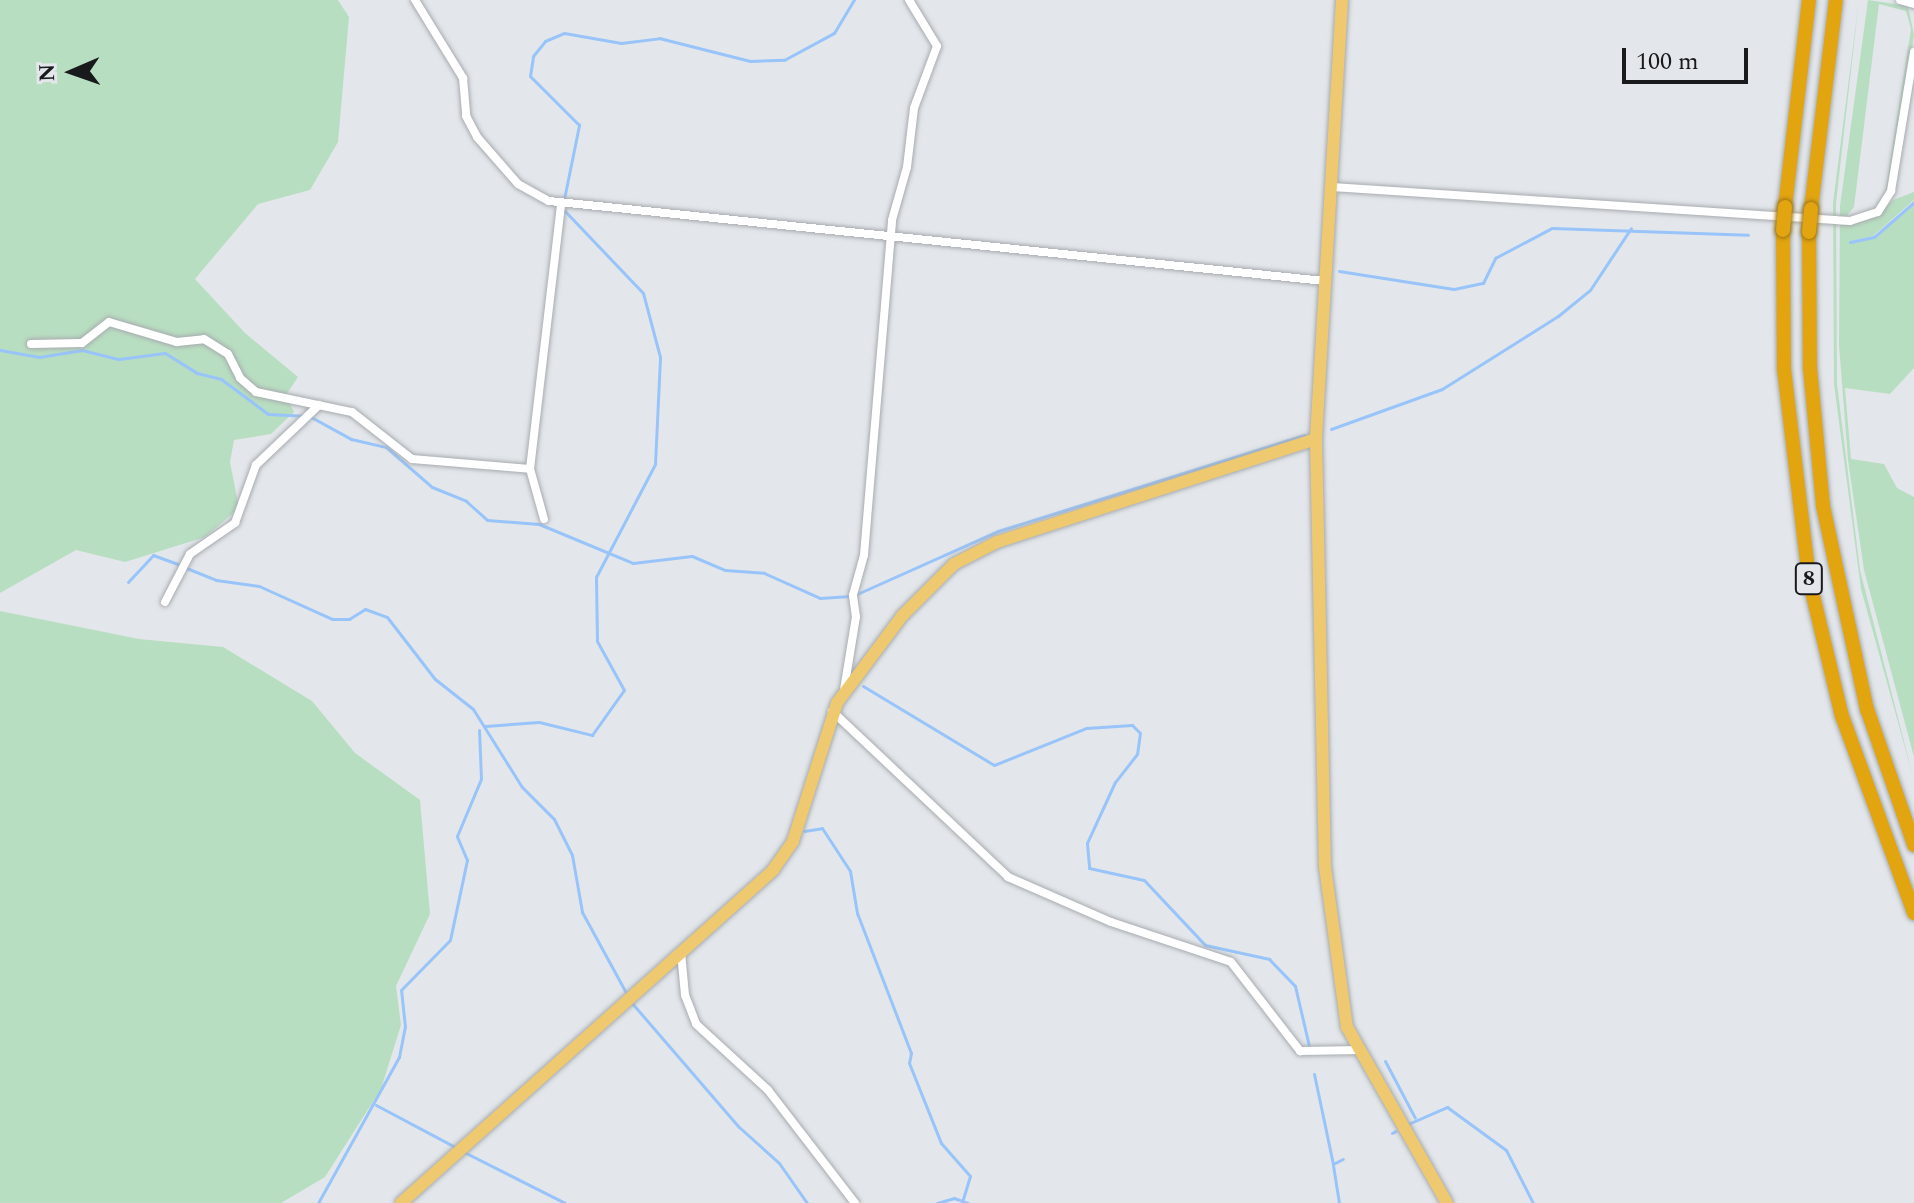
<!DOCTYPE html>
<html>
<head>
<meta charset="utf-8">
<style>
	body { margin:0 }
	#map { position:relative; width:1914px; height:1203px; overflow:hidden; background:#e3e7eb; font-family:Spectral,serif }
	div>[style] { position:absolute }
	.green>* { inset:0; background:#b8dec1 }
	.stream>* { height:3px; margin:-1.5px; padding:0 1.5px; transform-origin:1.5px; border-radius:1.5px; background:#98c4fa }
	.roads { filter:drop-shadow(0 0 2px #a7abaf) drop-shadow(0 0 2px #a7abaf) }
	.minor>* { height:8px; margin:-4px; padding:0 4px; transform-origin:4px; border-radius:4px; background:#fff }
	.primary>* { height:12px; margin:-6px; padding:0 6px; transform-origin:6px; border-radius:6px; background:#eec96f }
	.motorway>* { height:14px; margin:-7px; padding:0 7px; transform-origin:7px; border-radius:7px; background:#e3a50f }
	.bridges { filter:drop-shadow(0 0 2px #9c7414) drop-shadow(0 0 2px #9c7414) }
	.motorway-bridge>* { height:14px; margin:-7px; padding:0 7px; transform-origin:7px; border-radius:7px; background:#e3a50f }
	span { translate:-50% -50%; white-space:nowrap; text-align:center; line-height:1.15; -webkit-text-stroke:6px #e3e7eb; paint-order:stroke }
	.shield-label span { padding:2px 6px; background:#e3e7eb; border:2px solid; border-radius:6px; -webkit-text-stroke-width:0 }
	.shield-label { font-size:22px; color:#191a1c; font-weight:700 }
	.north { position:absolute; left:32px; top:32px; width:80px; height:80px; -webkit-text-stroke:6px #e3e7eb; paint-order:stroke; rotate:268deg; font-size:22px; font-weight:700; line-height:32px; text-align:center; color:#191a1c }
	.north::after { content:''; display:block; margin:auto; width:28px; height:36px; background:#191a1c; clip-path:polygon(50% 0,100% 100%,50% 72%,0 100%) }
	.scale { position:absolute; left:1622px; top:48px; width:126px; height:36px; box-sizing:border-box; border:4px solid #191a1c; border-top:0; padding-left:10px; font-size:24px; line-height:28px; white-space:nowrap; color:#191a1c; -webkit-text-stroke:6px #e3e7eb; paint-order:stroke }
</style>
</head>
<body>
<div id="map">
	<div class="green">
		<div style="clip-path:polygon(0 0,338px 0,349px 17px,338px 142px,310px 190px,258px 204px,195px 279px,245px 333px,298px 377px,286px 395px,294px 412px,271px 434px,234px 440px,230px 462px,239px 508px,205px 537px,125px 562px,76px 550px,0 593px)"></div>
		<div style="clip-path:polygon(1859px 0,1836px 203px,1837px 384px,1860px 570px,1914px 780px,1861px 589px,1834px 384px,1833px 203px)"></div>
		<div style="clip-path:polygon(1868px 0,1908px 6px,1914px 35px,1889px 187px,1885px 195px,1911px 29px,1906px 11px,1879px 4px,1854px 207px,1845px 218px,1854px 223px,1876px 217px,1893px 200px,1914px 192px,1914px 200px,1873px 236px,1847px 242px,1874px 238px,1914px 203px,1914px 368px,1890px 394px,1845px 388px,1851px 459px,1884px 464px,1897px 488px,1914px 497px,1914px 757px,1864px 570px,1848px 460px,1839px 345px,1840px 206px)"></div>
		<div style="clip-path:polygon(0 611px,139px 639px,223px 647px,312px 701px,355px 753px,420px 800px,430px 914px,396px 986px,401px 1025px,381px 1089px,325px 1177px,281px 1203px,0 1203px)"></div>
	</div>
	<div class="stream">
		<div style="left:564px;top:199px;width:76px;rotate:-78.5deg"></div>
		<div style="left:579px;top:125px;width:69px;rotate:-135deg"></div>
		<div style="left:530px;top:76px;width:20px;rotate:-81deg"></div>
		<div style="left:533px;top:56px;width:19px;rotate:-51deg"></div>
		<div style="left:545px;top:41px;width:21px;rotate:-23deg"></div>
		<div style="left:564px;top:33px;width:58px;rotate:10deg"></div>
		<div style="left:621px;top:43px;width:38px;rotate:-7deg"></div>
		<div style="left:659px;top:38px;width:94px;rotate:14.2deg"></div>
		<div style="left:750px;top:61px;width:34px;rotate:-2deg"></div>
		<div style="left:784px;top:60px;width:57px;rotate:-28.4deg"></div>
		<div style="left:834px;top:33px;width:39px;rotate:-59deg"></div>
		<div style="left:1850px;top:242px;width:25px;rotate:-12deg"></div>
		<div style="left:1874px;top:237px;width:53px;rotate:-41.2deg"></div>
		<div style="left:1339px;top:271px;width:116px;rotate:8.9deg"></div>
		<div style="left:1454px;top:289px;width:30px;rotate:-12deg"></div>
		<div style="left:1483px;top:283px;width:28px;rotate:-64deg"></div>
		<div style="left:1495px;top:258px;width:64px;rotate:-27.8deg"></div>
		<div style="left:1552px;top:228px;width:196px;rotate:2deg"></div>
		<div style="left:0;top:350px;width:40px;rotate:10deg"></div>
		<div style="left:39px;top:357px;width:44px;rotate:-9.2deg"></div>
		<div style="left:82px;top:350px;width:38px;rotate:14deg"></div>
		<div style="left:119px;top:359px;width:46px;rotate:-7.4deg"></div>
		<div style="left:165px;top:353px;width:38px;rotate:32deg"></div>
		<div style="left:197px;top:373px;width:25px;rotate:14deg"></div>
		<div style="left:221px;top:379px;width:59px;rotate:36.7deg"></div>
		<div style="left:268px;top:414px;width:35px;rotate:3deg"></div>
		<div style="left:311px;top:417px;width:46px;rotate:28.8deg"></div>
		<div style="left:351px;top:439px;width:36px;rotate:13deg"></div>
		<div style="left:386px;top:447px;width:61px;rotate:41deg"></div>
		<div style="left:432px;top:487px;width:37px;rotate:22deg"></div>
		<div style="left:466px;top:501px;width:28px;rotate:42deg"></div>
		<div style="left:487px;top:520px;width:52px;rotate:4.4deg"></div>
		<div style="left:539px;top:524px;width:102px;rotate:22.5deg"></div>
		<div style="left:633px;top:563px;width:59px;rotate:-6.8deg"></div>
		<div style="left:692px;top:556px;width:36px;rotate:23deg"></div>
		<div style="left:725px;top:570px;width:39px;rotate:4deg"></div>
		<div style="left:764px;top:573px;width:61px;rotate:24.1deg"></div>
		<div style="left:820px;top:598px;width:30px;rotate:-4deg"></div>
		<div style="left:1331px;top:429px;width:118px;rotate:-19.8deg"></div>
		<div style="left:1442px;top:389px;width:137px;rotate:-32.2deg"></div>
		<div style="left:1558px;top:316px;width:41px;rotate:-39.1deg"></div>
		<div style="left:1590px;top:290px;width:74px;rotate:-56.5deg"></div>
		<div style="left:184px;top:567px;width:35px;rotate:22deg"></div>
		<div style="left:216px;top:580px;width:43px;rotate:7.9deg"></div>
		<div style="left:259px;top:586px;width:80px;rotate:24.3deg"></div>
		<div style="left:332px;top:619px;width:17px"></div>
		<div style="left:349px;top:619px;width:19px;rotate:-32deg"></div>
		<div style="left:365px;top:609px;width:23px;rotate:20deg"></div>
		<div style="left:387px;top:617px;width:78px;rotate:52.3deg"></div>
		<div style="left:435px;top:679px;width:48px;rotate:38.3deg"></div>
		<div style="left:473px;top:709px;width:92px;rotate:57.9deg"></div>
		<div style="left:522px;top:787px;width:45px;rotate:45deg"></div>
		<div style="left:554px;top:819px;width:40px;rotate:63.4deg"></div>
		<div style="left:572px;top:855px;width:58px;rotate:80deg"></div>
		<div style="left:582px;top:912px;width:90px;rotate:61.4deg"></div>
		<div style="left:128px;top:582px;width:37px;rotate:-47deg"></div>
		<div style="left:153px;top:555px;width:27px;rotate:20deg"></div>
		<div style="left:857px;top:594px;width:154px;rotate:-24.1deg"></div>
		<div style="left:998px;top:531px;width:321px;rotate:-17.4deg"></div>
		<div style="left:863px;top:686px;width:153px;rotate:31.1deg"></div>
		<div style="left:994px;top:765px;width:99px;rotate:-21.9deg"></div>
		<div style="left:1086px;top:728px;width:46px;rotate:-3.7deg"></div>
		<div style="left:1132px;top:725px;width:11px;rotate:45deg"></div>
		<div style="left:1140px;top:733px;width:21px;rotate:98deg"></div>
		<div style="left:1137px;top:754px;width:36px;rotate:128deg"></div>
		<div style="left:1115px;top:782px;width:67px;rotate:114.7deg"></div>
		<div style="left:1087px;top:843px;width:25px;rotate:85deg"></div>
		<div style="left:1089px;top:868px;width:56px;rotate:12.3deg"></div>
		<div style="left:1144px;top:880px;width:89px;rotate:46.8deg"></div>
		<div style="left:1205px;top:945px;width:66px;rotate:12.3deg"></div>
		<div style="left:1269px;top:959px;width:37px;rotate:46deg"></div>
		<div style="left:1295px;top:986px;width:62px;rotate:76.9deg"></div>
		<div style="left:485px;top:726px;width:54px;rotate:-4.2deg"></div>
		<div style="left:539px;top:722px;width:55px;rotate:13.8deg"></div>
		<div style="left:592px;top:735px;width:55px;rotate:-54.6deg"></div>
		<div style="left:624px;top:690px;width:56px;rotate:-118.9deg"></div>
		<div style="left:597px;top:641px;width:64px;rotate:-90.9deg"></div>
		<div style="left:596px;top:577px;width:127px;rotate:-62.4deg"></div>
		<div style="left:655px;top:464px;width:107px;rotate:-87.3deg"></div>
		<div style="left:660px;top:357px;width:66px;rotate:-104.9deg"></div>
		<div style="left:643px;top:293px;width:113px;rotate:-133.6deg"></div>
		<div style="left:804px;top:831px;width:18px;rotate:-9deg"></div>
		<div style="left:822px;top:828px;width:51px;rotate:56.9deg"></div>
		<div style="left:850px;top:871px;width:43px;rotate:80.5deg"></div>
		<div style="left:857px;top:913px;width:150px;rotate:68.9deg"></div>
		<div style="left:911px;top:1053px;width:10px;rotate:101deg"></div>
		<div style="left:909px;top:1063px;width:86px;rotate:68.2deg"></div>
		<div style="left:941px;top:1143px;width:44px;rotate:48.7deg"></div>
		<div style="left:970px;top:1176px;width:24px;rotate:107deg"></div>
		<div style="left:631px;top:1002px;width:165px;rotate:49.2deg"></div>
		<div style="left:739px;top:1127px;width:54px;rotate:42deg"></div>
		<div style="left:779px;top:1163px;width:49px;rotate:55deg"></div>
		<div style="left:1385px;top:1061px;width:64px;rotate:62.2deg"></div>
		<div style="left:1314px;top:1074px;width:92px;rotate:78.1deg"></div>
		<div style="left:376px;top:1105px;width:92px;rotate:28deg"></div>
		<div style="left:1408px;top:1124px;width:43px;rotate:-23.6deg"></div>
		<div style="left:1447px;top:1107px;width:73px;rotate:36.1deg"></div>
		<div style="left:1506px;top:1150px;width:59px;rotate:63deg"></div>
		<div style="left:1392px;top:1133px;width:4px;rotate:-27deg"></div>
		<div style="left:464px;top:1152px;width:113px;rotate:26.8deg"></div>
		<div style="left:318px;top:1203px;width:167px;rotate:-61deg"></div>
		<div style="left:399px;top:1057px;width:31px;rotate:-79deg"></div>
		<div style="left:405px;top:1027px;width:37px;rotate:-96deg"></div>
		<div style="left:401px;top:990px;width:70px;rotate:-45.6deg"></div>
		<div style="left:450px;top:940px;width:82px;rotate:-78deg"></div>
		<div style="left:467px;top:860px;width:26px;rotate:-113deg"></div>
		<div style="left:457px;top:836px;width:62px;rotate:-67.2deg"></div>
		<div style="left:481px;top:779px;width:49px;rotate:-92.3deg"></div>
		<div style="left:937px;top:1203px;width:18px;rotate:-16deg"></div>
		<div style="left:954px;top:1198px;width:15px;rotate:20deg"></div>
		<div style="left:1339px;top:1203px;width:39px;rotate:-99deg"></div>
		<div style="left:1333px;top:1164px;width:11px;rotate:-27deg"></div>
	</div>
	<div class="roads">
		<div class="minor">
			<div style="left:415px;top:0;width:92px;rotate:58.4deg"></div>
			<div style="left:463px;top:78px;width:38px;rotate:85deg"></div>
			<div style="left:466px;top:116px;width:24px;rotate:62deg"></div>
			<div style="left:477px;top:137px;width:62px;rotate:48.9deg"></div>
			<div style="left:518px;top:184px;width:35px;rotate:29deg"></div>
			<div style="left:549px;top:201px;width:780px;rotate:5.89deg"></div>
			<div style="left:1900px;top:0;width:15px;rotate:16deg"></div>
			<div style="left:1332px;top:187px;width:519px;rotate:3.76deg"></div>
			<div style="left:1850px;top:221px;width:29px;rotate:-18deg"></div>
			<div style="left:1878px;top:212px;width:25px;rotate:-58deg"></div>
			<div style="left:1891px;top:191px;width:141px;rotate:-80.6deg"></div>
			<div style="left:31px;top:344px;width:51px;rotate:-1.1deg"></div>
			<div style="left:82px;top:343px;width:34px;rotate:-38deg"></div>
			<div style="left:109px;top:322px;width:71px;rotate:16.4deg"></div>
			<div style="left:177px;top:342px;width:27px;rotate:-6deg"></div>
			<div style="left:204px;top:339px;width:28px;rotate:32deg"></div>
			<div style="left:228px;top:354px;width:27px;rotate:63deg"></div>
			<div style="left:240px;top:378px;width:21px;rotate:41deg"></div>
			<div style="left:256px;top:392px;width:98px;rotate:11.8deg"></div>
			<div style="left:352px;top:412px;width:76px;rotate:38.1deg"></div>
			<div style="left:412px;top:459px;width:118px;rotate:4.8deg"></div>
			<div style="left:544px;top:519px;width:52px;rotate:-105.6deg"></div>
			<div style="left:530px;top:469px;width:267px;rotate:-83.3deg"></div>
			<div style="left:165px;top:602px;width:54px;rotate:-62.5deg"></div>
			<div style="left:190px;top:554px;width:55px;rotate:-34.6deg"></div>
			<div style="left:235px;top:523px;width:62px;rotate:-70.1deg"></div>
			<div style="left:256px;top:465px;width:87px;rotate:-43.6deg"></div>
			<div style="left:844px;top:690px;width:74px;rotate:-80.7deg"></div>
			<div style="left:856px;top:617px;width:22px;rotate:-98deg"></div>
			<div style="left:853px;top:595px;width:41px;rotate:-74.6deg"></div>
			<div style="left:864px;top:555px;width:336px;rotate:-85.2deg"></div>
			<div style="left:892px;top:220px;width:55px;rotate:-74.2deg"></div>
			<div style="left:907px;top:167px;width:59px;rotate:-83.2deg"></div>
			<div style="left:914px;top:108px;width:66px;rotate:-69.6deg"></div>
			<div style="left:937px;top:46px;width:54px;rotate:-121.3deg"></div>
			<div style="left:832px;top:711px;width:242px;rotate:43.3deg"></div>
			<div style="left:1008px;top:877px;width:112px;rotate:23.6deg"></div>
			<div style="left:1111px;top:922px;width:126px;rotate:18.4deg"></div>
			<div style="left:1231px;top:962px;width:113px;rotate:52.2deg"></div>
			<div style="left:1300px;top:1051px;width:60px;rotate:-1deg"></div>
			<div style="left:681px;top:952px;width:43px;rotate:84.7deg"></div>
			<div style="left:685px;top:995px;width:31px;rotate:69deg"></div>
			<div style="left:696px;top:1024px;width:98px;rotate:42.5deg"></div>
			<div style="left:768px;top:1090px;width:143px;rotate:52.4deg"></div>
		</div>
		<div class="primary">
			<div style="left:1342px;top:0;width:440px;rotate:93.4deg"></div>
			<div style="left:1316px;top:439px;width:428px;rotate:88.8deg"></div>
			<div style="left:1325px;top:867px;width:162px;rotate:82.2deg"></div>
			<div style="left:1347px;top:1027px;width:202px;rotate:60.4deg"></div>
			<div style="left:401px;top:1203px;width:499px;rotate:-41.8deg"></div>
			<div style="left:773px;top:870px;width:35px;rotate:-55deg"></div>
			<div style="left:793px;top:841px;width:145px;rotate:-72.3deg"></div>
			<div style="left:837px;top:703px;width:109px;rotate:-53.2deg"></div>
			<div style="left:902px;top:616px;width:74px;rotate:-45deg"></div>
			<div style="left:954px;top:564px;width:48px;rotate:-27.1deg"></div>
			<div style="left:997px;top:542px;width:335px;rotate:-17.9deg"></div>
		</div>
		<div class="motorway">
			<div style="left:1785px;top:207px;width:208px;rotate:-83.4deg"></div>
			<div style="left:1811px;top:209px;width:210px;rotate:-83.2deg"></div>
			<div style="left:1783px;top:230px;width:139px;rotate:89.6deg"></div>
			<div style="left:1784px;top:369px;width:211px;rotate:83.2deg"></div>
			<div style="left:1809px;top:579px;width:141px;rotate:76.5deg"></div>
			<div style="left:1842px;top:716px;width:210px;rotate:69.9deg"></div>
			<div style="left:1809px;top:232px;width:136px;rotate:89.6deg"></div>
			<div style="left:1810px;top:368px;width:139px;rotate:84.6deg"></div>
			<div style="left:1823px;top:506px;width:208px;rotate:77.8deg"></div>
			<div style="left:1867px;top:709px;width:144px;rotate:70.9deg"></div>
		</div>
	</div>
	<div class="bridges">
		<div class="motorway-bridge">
			<div style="left:1783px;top:230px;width:23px;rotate:-85deg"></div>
			<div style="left:1809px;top:232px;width:23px;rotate:-85deg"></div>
		</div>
	</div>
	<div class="shield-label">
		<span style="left:1809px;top:579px">8</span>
	</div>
	<div class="north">N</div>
	<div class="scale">100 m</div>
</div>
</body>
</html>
